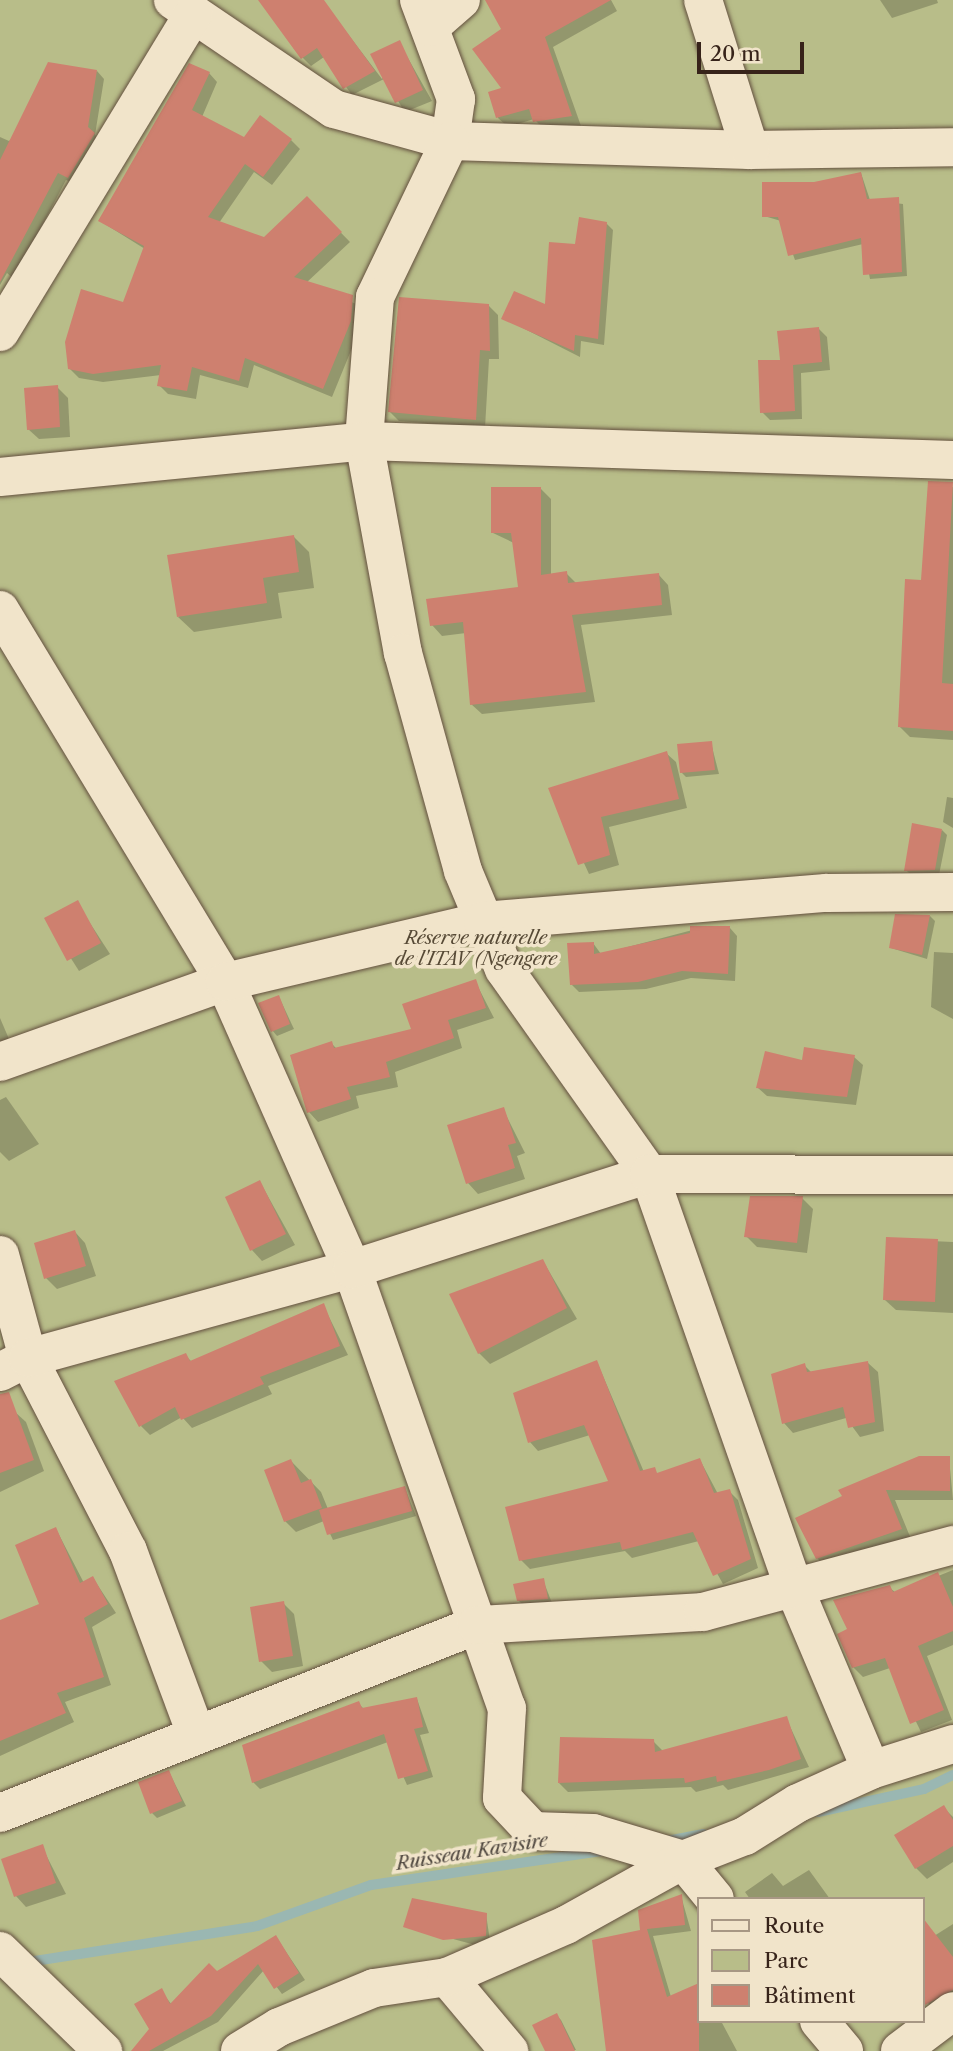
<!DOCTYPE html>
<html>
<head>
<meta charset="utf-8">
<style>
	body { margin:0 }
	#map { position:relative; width:953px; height:2051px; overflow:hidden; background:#ead5ad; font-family:"Libre Caslon Text",serif }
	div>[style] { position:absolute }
	.green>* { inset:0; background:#b8bd89 }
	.shadow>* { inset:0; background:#0003 }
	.stream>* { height:10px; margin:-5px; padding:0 5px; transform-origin:5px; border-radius:5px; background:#9ab7b2 }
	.building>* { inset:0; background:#ce806f }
	.roads { filter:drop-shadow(0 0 2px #64503f) drop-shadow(0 0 2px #64503f) }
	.street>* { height:38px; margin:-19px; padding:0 19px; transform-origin:19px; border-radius:19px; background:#f1e4ca }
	span { translate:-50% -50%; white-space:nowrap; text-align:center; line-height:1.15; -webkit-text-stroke:7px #f1e4ca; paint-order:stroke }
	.park-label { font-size:18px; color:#574a36; font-style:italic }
	.water-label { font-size:19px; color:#504840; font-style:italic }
	.legend { position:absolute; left:697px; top:1897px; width:228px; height:126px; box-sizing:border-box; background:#f1e4ca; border:2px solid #a79784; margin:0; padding:9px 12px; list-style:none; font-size:21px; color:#37231a }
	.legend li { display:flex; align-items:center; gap:14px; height:35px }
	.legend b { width:35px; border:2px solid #a79784 }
	.scale { position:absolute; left:697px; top:42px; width:107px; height:32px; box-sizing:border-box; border:4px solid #37231a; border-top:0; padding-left:9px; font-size:21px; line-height:24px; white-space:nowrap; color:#37231a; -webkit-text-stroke:5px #f1e4ca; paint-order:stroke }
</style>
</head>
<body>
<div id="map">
	<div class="green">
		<div style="clip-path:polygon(evenodd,0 0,953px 0,953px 2051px,0 2051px,0 0,699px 1899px,923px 1899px,923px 2021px,699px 2021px,699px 1899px)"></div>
	</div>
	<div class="shadow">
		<div style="clip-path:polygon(260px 0,322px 0,382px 79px,399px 42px,432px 101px,405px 112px,384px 79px,352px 95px,324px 57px,311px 66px,303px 58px)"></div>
		<div style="clip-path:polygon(488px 0,611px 0,617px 11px,553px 47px,581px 126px,545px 130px,534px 119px,508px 127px,498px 118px,491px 94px,504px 89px,504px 29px)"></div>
		<div style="clip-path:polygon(880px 0,937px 0,938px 3px,892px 18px)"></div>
		<div style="clip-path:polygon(97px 71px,104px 79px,95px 135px,102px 141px,76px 184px,66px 180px,14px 279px,7px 273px,0 285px,0 137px,9px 141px)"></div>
		<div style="clip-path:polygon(209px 73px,217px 82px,202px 117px,244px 139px,291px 140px,300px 149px,272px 185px,254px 172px,219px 223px,265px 239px,307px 198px,350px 242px,306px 283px,361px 306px,359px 331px,332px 397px,254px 365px,248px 388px,200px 375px,196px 399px,168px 394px,159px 385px,161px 375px,103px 382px,79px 378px,70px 369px,124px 304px,145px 249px,100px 221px)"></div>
		<div style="clip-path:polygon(861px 173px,870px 200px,903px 204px,907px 276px,870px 279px,863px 244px,795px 260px,781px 221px,764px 216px,814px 184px)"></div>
		<div style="clip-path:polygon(606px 223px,613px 230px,604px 345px,581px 341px,580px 357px,503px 318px,546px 307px,577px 246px)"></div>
		<div style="clip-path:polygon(489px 306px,498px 315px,499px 359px,489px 359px,485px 428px,399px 421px,390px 412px)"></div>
		<div style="clip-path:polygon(818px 328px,827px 337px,830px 370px,801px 373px,802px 419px,770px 420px,762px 412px,782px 361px)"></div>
		<div style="clip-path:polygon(57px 387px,68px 398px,70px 437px,39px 439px,28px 429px)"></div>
		<div style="clip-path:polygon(930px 485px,953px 487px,953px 740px,910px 737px,899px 726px,923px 582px)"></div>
		<div style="clip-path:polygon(541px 489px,551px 499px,551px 575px,566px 573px,577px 584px,658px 574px,668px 585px,672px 615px,581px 625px,595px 702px,482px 714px,471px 704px,466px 633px,442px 636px,432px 625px,520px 588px,514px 543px,493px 533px)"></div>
		<div style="clip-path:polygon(293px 536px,309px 552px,314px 588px,278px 593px,282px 618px,194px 632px,178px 617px)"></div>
		<div style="clip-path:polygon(711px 743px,719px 774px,686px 777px,681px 772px)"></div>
		<div style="clip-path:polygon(666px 753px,676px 762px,687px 808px,609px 827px,619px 865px,589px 874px,550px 789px)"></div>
		<div style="clip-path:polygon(947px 797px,953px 798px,953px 828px,943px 822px)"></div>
		<div style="clip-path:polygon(942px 830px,947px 835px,939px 875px,911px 875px,906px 870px)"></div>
		<div style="clip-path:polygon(77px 903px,110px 954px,79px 971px,46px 919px)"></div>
		<div style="clip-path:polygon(930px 916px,935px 921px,927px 959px,891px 948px)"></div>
		<div style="clip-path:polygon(704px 927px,730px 928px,737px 936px,735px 981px,691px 978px,646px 989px,579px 992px,571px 984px,593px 943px,601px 954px)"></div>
		<div style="clip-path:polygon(934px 952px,953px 953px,953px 1019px,931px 1007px)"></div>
		<div style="clip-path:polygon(475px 981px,494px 1018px,457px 1030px,462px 1048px,395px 1072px,398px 1087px,356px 1096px,359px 1108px,318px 1122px,309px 1112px,331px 1043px,337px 1049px,413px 1031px)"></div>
		<div style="clip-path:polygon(279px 997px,294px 1029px,277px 1036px,272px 1030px)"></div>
		<div style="clip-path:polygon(0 1018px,12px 1046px,0 1051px)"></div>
		<div style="clip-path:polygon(854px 1057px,863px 1065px,856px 1105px,767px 1096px,758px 1088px,803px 1062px)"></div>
		<div style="clip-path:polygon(6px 1097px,39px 1144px,9px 1161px,0 1152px,0 1100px)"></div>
		<div style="clip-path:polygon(503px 1109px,525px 1153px,517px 1156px,525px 1179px,478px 1194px,468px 1183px)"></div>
		<div style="clip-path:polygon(260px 1182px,295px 1245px,262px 1261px,252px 1250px)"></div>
		<div style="clip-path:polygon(802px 1198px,813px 1209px,807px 1253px,757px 1247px,746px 1236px)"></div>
		<div style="clip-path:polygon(75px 1232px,85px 1243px,96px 1276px,57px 1289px,46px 1278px)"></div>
		<div style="clip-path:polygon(887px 1239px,953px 1242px,953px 1313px,896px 1310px,885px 1300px)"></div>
		<div style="clip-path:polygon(543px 1261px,577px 1319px,490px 1364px,479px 1353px)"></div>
		<div style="clip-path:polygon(323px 1305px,348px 1355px,268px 1386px,272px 1394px,192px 1428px,182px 1417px,150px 1435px,141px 1426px,185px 1355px,192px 1362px)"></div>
		<div style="clip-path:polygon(597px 1362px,644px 1472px,659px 1474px,700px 1460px,718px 1494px,729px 1491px,738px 1500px,758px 1568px,723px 1584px,699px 1541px,632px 1558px,625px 1551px,530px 1569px,521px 1560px,610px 1482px,590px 1435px,538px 1451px,530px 1442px)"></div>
		<div style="clip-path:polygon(868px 1363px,878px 1372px,884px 1431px,860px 1437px,846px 1418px,793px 1433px,784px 1423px,804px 1365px,812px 1373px)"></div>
		<div style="clip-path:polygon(15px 1412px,26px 1422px,44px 1471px,0 1492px,0 1418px)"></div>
		<div style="clip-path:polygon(949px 1458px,953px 1500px,895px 1500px,911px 1539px,828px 1569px,817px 1558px,798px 1519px)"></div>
		<div style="clip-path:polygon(291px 1461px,321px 1492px,328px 1509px,405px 1488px,416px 1516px,333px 1540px,324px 1521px,296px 1532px,285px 1521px)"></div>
		<div style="clip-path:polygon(56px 1529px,84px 1583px,93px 1578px,116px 1613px,92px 1627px,111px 1685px,65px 1702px,74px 1722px,0 1756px,0 1622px,42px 1604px)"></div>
		<div style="clip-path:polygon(953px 1570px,953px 1645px,927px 1656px,952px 1720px,921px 1732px,890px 1668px,863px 1677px,853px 1667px,849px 1630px,889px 1587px,896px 1593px)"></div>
		<div style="clip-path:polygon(543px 1580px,552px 1603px,523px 1605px,518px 1600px)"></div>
		<div style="clip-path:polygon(283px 1603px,294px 1614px,303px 1666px,272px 1672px,261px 1661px)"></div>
		<div style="clip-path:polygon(417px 1699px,429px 1733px,420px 1735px,433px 1777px,407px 1785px,388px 1742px,260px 1789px,253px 1782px,358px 1703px,365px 1710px)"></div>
		<div style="clip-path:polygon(786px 1718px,809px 1767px,728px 1790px,723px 1785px,696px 1792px,691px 1787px,568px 1792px,559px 1783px,653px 1741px,663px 1751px)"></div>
		<div style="clip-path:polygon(169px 1772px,186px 1806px,157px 1818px,152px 1813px)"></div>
		<div style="clip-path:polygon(943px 1807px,953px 1817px,953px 1862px,927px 1879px,916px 1868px)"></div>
		<div style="clip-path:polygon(42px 1847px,66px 1894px,26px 1907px,16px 1896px)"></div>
		<div style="clip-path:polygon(809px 1870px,830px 1899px,750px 1899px,745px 1892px,772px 1873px,783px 1886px)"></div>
		<div style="clip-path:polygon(681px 1896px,691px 1931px,653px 1936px,671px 1997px,699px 1985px,699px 2021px,721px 2021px,737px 2051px,625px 2051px,642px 1931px)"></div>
		<div style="clip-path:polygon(486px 1914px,490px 1941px,479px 1946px,405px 1926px)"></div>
		<div style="clip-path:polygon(953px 1924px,953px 2005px,938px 2013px,928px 2003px,923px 1943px)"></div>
		<div style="clip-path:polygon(276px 1937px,305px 1980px,282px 1994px,264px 1970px,218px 2022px,163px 2051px,133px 2051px,151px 2030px,161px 1991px,172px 2005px)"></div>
		<div style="clip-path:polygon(556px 2015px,561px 2020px,576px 2050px,547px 2051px)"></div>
	</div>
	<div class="stream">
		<div style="left:818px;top:1812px;width:108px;rotate:-12.2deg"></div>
		<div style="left:924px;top:1789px;width:32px;rotate:-26deg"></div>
		<div style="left:667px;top:1841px;width:37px;rotate:-11deg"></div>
		<div style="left:22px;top:1963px;width:238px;rotate:-8.9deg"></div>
		<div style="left:257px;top:1926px;width:121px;rotate:-19.8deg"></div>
		<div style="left:371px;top:1885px;width:233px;rotate:-8.4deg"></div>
	</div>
	<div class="building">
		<div style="clip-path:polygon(258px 0,324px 0,375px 71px,343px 89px,317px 48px,301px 59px)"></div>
		<div style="clip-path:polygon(485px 0,611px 0,545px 37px,572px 116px,533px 122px,529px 109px,496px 118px,488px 92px,501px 88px,472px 49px,501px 29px)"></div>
		<div style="clip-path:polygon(400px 40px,423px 90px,395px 103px,370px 54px)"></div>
		<div style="clip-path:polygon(48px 62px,97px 70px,88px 127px,95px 133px,68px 178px,58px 173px,0 282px,0 160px)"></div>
		<div style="clip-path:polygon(189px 63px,210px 72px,192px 110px,244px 137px,260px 115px,292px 139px,263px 177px,245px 164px,208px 217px,264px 237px,307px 196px,342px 232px,294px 277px,353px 295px,351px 321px,323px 389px,245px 358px,239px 381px,192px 367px,187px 391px,157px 386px,161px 365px,93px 374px,68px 369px,65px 342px,81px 289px,123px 302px,144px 246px,98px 221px)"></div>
		<div style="clip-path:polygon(861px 172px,867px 199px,899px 197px,902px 272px,863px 275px,861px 238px,788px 256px,778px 217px,762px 217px,762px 182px,814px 182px)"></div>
		<div style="clip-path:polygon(579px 217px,607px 222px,598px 339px,575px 335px,574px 351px,501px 319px,514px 291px,545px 304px,549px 242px,575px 244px)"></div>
		<div style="clip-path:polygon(399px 297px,489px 304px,490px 351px,480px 350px,476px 420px,388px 412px)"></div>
		<div style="clip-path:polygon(819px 327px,822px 362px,793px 365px,795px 411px,760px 413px,758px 360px,780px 360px,777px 331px)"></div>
		<div style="clip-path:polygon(58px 385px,60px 427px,27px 430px,24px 388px)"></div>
		<div style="clip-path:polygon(928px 481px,953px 482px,942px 683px,953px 684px,953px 731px,898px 727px,905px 579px,921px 580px)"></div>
		<div style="clip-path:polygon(491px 487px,541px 487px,541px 575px,567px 571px,568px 583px,659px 573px,662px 605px,572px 615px,586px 692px,470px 705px,463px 622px,430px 626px,426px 599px,518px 587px,511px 533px,491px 533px)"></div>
		<div style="clip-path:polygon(294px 535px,299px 572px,263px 578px,267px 603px,177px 617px,167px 555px)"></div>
		<div style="clip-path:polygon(712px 741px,715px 770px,680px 773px,677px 744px)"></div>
		<div style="clip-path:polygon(667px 751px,679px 799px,601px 817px,610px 855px,578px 865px,548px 788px)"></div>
		<div style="clip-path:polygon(912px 823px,942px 829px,935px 870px,904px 871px)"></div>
		<div style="clip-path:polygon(78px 900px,101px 943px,67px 961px,44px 918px)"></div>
		<div style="clip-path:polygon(895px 914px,930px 915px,922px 955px,889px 948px)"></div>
		<div style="clip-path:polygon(690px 926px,730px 926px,728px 974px,682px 971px,638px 982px,570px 985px,567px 943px,594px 942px,594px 954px,690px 933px)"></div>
		<div style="clip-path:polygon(476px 979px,486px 1008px,448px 1020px,454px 1038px,386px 1062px,390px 1077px,347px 1087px,351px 1099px,307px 1113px,290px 1055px,332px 1041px,334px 1048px,411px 1029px,402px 1004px)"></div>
		<div style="clip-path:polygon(279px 995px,290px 1024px,271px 1032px,258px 1003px)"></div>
		<div style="clip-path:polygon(804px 1047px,855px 1055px,847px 1097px,756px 1088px,765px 1051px,802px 1060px)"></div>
		<div style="clip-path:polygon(504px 1107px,516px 1143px,508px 1145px,515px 1168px,466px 1184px,447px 1125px)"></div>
		<div style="clip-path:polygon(260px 1180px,286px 1234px,250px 1251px,225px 1197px)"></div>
		<div style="clip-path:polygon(750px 1196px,803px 1196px,797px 1243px,744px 1237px)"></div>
		<div style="clip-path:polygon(75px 1230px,86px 1266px,44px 1279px,34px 1243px)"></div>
		<div style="clip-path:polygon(886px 1237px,938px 1239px,935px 1302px,883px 1300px)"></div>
		<div style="clip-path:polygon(543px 1259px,567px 1308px,478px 1354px,449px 1294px)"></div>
		<div style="clip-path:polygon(324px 1303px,340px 1346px,260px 1377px,264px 1384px,181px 1420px,175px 1407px,139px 1427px,114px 1381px,186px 1353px,190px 1361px)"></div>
		<div style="clip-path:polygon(597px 1360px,640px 1471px,655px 1467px,657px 1473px,700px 1458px,714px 1493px,730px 1489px,751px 1559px,713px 1576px,693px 1532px,622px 1550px,620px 1542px,519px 1561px,505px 1507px,608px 1481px,584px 1425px,528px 1443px,513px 1393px)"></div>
		<div style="clip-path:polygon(868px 1361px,875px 1422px,848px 1428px,843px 1407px,782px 1424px,771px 1374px,805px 1363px,807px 1372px)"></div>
		<div style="clip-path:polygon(9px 1392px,34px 1460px,0 1473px,0 1394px)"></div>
		<div style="clip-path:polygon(919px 1456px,950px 1456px,950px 1491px,886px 1490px,902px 1529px,816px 1559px,795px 1518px,842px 1496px,838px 1490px)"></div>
		<div style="clip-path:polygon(291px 1459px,301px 1483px,311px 1479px,322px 1508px,284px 1522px,264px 1470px)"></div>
		<div style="clip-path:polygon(405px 1486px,412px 1511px,327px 1535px,319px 1510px)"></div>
		<div style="clip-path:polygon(56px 1527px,80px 1583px,93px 1576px,108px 1604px,84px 1618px,104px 1677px,57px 1693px,66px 1713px,0 1741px,0 1620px,39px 1604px,15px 1545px)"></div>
		<div style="clip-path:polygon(938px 1572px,953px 1607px,953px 1631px,918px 1646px,944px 1710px,910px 1724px,885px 1658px,852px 1668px,837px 1634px,847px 1629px,833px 1600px,890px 1585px,893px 1592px)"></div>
		<div style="clip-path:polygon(544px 1578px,548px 1599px,517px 1601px,513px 1584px)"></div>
		<div style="clip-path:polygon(284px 1601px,293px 1656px,259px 1662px,250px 1607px)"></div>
		<div style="clip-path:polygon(417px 1697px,423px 1727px,414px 1729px,428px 1771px,398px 1779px,384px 1734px,252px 1783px,242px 1745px,359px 1701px,362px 1708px)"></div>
		<div style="clip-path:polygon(787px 1716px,801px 1759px,769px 1770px,717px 1782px,716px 1776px,685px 1783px,684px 1778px,558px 1783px,560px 1737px,654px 1739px,655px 1752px)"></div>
		<div style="clip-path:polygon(169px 1770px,182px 1801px,150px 1814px,138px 1782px)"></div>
		<div style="clip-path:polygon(944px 1805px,953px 1820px,953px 1846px,915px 1869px,894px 1835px)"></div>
		<div style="clip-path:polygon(43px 1844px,56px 1883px,14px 1897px,1px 1859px)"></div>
		<div style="clip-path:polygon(682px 1894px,685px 1925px,647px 1929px,667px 1997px,699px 1983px,699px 2051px,606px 2051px,592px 1940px,640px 1930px,638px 1910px)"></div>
		<div style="clip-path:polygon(412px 1898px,487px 1913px,486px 1936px,443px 1940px,403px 1927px)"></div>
		<div style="clip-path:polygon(923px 1918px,953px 1957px,953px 1990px,923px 2006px)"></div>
		<div style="clip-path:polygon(276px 1935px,299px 1973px,274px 1989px,258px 1964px,211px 2016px,149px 2051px,131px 2051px,149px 2029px,134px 2004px,162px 1988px,170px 2004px,209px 1963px,217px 1971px)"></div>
		<div style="clip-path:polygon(557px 2013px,575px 2051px,545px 2051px,532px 2025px)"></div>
	</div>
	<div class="roads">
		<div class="street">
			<div style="left:173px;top:0;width:194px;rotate:34.1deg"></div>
			<div style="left:334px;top:109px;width:120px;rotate:15.4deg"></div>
			<div style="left:450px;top:141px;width:300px;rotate:1.7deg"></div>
			<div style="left:750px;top:150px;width:203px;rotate:-0.8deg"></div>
			<div style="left:419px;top:0;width:106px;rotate:69.5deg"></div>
			<div style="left:456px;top:99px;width:42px;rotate:98.1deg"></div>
			<div style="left:450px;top:141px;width:173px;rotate:115.7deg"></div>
			<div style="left:375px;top:297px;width:144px;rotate:94.4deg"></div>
			<div style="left:364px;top:441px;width:216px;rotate:79.6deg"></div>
			<div style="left:403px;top:653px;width:226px;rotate:74.6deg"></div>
			<div style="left:463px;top:871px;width:106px;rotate:67.3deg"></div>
			<div style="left:504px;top:969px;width:251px;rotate:54.7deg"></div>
			<div style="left:649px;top:1174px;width:441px;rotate:70.7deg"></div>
			<div style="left:795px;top:1590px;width:195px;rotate:67.1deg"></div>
			<div style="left:703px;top:0;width:157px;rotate:72.6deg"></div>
			<div style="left:430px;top:27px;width:41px;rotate:-41.1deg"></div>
			<div style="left:0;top:332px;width:372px;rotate:-58.7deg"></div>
			<div style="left:0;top:477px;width:366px;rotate:-5.6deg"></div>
			<div style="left:364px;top:441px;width:589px;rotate:1.85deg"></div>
			<div style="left:0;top:610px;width:435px;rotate:58.8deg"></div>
			<div style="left:225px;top:982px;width:314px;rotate:66.1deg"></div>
			<div style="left:352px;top:1269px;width:466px;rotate:70.6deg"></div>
			<div style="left:507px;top:1708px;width:90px;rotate:93.2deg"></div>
			<div style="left:502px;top:1798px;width:45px;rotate:46.8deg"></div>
			<div style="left:533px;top:1831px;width:60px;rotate:1.9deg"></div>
			<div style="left:593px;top:1833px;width:94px;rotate:16.7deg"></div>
			<div style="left:683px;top:1860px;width:50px;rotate:50.6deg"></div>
			<div style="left:0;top:1062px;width:239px;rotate:-19.6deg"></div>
			<div style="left:225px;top:982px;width:265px;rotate:-13.3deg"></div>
			<div style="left:483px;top:921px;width:344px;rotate:-4.7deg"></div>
			<div style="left:826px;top:893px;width:127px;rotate:-0.5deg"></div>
			<div style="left:0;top:1255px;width:107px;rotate:74.8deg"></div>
			<div style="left:28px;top:1358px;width:217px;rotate:62.6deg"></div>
			<div style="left:128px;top:1551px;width:192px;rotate:69.6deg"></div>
			<div style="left:0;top:1372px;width:31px;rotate:-27deg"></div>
			<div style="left:28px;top:1358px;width:336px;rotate:-15.4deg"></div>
			<div style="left:352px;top:1269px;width:312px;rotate:-17.7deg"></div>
			<div style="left:649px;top:1174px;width:304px;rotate:0.2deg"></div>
			<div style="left:0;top:1813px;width:513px;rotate:-21.51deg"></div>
			<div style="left:477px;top:1625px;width:226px;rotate:-3.3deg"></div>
			<div style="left:703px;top:1612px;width:259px;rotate:-15deg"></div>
			<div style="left:0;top:1951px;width:144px;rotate:44.2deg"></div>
			<div style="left:447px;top:1977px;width:97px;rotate:50deg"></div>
			<div style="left:819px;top:2021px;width:39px;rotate:50deg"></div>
			<div style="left:240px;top:2051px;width:46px;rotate:-31.6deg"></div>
			<div style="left:279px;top:2027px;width:103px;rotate:-22.3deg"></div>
			<div style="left:374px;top:1988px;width:74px;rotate:-8.6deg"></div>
			<div style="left:447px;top:1977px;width:130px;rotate:-23.6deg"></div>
			<div style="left:566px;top:1925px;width:134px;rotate:-29.1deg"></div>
			<div style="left:683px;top:1860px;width:66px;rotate:-21.2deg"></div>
			<div style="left:745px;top:1836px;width:62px;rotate:-31.9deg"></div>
			<div style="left:798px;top:1803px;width:80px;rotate:-24.3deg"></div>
			<div style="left:871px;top:1770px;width:86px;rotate:-17.6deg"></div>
			<div style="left:900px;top:2051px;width:66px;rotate:-37deg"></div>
		</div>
	</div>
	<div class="park-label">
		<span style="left:476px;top:949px">Réserve naturelle<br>de l'ITAV (Ngengere</span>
	</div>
	<div class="water-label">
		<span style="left:472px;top:1852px;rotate:-9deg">Ruisseau Kavisire</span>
	</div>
	<ul class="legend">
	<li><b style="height:9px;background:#f1e4ca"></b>Route</li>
	<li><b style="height:19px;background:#b8bd89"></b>Parc</li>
	<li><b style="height:19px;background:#ce806f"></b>Bâtiment</li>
	</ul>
	<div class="scale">20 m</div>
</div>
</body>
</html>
